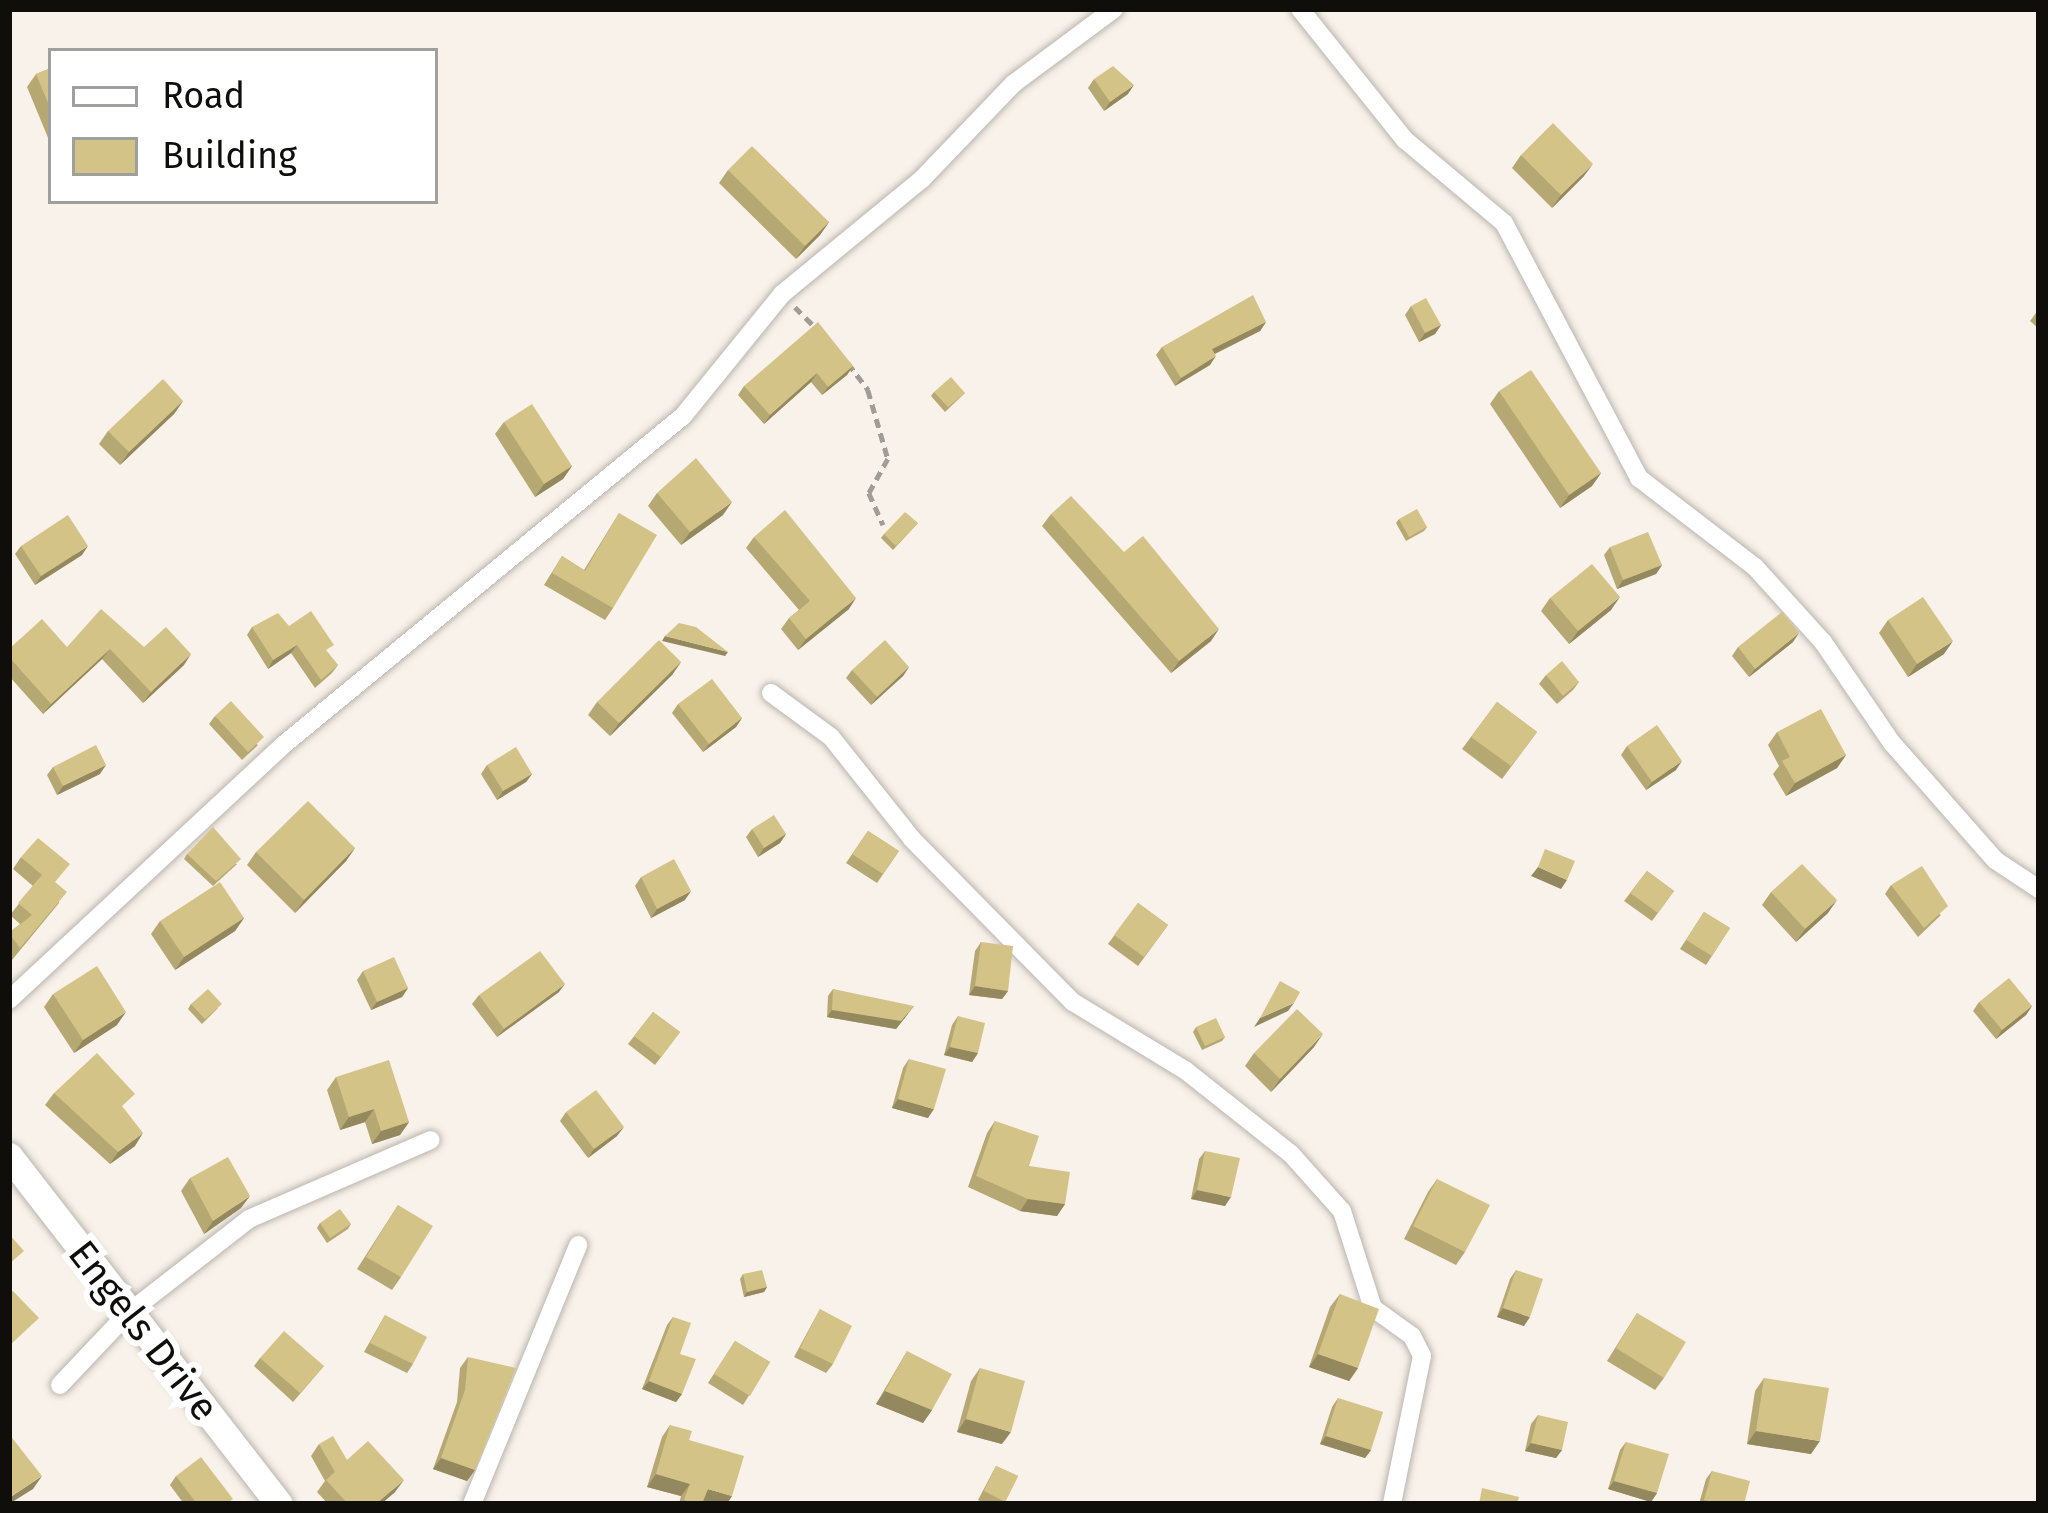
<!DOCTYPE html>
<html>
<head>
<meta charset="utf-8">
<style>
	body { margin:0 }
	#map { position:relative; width:2048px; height:1513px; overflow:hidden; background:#f8f2ea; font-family:"Fira Sans",sans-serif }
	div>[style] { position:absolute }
	.path>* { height:4.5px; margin-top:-2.25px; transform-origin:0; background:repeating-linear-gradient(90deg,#a09c96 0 9px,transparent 0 15px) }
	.roads { filter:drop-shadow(0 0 3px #bbb5ae) drop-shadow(0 0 3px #bbb5ae) }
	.street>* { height:18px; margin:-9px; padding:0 9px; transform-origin:9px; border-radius:9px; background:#fff }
	.secondary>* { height:27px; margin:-13.5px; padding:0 13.5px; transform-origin:13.5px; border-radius:13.5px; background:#fff }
	.wall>* { inset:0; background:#b6a873 }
	.shaded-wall>* { inset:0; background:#94885e }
	.building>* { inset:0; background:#d4c386 }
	span { translate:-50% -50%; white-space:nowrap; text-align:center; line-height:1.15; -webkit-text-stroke:12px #fff; paint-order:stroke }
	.street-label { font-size:39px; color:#0f0e0b }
	.frame { position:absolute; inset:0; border:12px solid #0f0e0b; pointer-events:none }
	.legend { position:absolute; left:48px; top:48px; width:390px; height:156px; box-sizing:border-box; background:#fff; border:3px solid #9f9f9d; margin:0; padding:15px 21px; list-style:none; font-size:36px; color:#0f0e0b }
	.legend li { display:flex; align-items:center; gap:24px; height:60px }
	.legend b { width:60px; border:3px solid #9f9f9d }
</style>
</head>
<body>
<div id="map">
	<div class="path">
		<div style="left:795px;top:307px;width:30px;rotate:45deg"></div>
		<div style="left:848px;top:363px;width:34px;rotate:53deg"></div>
		<div style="left:868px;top:390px;width:72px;rotate:73.8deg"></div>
		<div style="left:888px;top:459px;width:39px;rotate:119deg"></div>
		<div style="left:869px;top:493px;width:35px;rotate:66deg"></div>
	</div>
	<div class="roads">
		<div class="street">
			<div style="left:1300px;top:9px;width:168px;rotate:51.3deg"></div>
			<div style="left:1405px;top:140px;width:129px;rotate:40deg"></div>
			<div style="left:1504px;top:223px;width:289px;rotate:62.1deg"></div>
			<div style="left:1639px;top:478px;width:146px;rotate:37.5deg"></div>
			<div style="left:1755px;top:567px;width:101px;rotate:47.8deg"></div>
			<div style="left:1823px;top:642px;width:122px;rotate:55.7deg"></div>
			<div style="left:1892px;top:743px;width:156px;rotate:48.6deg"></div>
			<div style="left:1995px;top:860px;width:53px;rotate:33.4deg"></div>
			<div style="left:771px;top:693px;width:74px;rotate:36.3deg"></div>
			<div style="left:831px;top:737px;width:130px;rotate:51.5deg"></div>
			<div style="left:912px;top:839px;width:229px;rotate:45.4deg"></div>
			<div style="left:1073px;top:1002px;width:131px;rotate:31.3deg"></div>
			<div style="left:1185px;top:1070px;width:135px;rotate:38.4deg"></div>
			<div style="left:1291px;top:1154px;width:76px;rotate:48.2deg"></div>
			<div style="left:1342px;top:1211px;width:102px;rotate:72.3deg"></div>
			<div style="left:1373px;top:1308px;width:48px;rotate:35.7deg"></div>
			<div style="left:1412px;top:1336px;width:22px;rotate:63deg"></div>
			<div style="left:1422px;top:1356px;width:151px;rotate:101.5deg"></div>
			<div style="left:9px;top:1000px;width:373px;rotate:-42.9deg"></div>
			<div style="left:282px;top:746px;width:519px;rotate:-39.45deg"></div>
			<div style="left:683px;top:416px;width:157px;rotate:-50.9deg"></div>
			<div style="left:782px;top:294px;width:181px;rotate:-39.4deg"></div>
			<div style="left:922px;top:179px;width:132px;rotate:-46.2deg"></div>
			<div style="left:1013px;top:84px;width:126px;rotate:-36.6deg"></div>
			<div style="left:60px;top:1385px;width:99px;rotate:-46.6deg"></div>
			<div style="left:128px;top:1313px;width:153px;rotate:-37.8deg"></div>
			<div style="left:249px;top:1219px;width:198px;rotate:-23.5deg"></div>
			<div style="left:472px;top:1504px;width:280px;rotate:-67.7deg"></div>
		</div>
		<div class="secondary">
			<div style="left:9px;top:1156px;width:440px;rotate:52.2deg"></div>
		</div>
	</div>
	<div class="wall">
		<div style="clip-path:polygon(51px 68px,51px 145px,27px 87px,36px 74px)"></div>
		<div style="clip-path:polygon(1094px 79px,1128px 94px,1104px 111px,1088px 88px)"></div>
		<div style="clip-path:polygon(1521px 155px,1584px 176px,1552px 208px,1512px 168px)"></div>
		<div style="clip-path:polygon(728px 170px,829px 222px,820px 235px,796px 259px,719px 183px)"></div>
		<div style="clip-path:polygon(1411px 306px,1441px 325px,1435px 334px,1419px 342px,1405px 315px)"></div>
		<div style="clip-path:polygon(2039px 309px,2039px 329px,2030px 321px)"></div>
		<div style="clip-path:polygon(1266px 322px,1260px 331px,1215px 354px,1210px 365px,1175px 386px,1156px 355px,1162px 347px)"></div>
		<div style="clip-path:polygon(853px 366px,847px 375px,822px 395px,811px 382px,764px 424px,738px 395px,744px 386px)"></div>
		<div style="clip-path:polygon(1499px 391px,1601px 473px,1592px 486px,1560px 508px,1490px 404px)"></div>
		<div style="clip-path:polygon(934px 392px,965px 393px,945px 412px,931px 396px)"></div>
		<div style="clip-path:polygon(183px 401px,174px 414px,120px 465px,99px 444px,108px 431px)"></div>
		<div style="clip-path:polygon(504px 422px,572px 466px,563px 479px,535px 497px,495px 434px)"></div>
		<div style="clip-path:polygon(657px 493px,723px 515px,681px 545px,648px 506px)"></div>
		<div style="clip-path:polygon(619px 513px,613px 608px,605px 620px,544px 585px,562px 556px,584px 570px)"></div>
		<div style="clip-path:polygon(1051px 514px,1211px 641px,1171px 673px,1042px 526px)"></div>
		<div style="clip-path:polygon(1399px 519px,1427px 527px,1424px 531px,1406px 541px,1396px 523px)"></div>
		<div style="clip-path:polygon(918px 523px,893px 550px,881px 538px,884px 534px)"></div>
		<div style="clip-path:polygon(754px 537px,849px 609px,798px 650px,781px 629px,789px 618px,799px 610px,746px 548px)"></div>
		<div style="clip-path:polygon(21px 546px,82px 555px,35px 585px,15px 554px)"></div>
		<div style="clip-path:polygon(1610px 547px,1662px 565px,1656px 574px,1617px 589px,1604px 555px)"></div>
		<div style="clip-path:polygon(1550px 598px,1611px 610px,1569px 644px,1541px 611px)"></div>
		<div style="clip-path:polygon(1888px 620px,1944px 654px,1908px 677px,1879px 633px)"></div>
		<div style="clip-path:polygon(289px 626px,328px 653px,338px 665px,332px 673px,315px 688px,291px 653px,268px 669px,247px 635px,252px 627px)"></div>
		<div style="clip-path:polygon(1793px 642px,1749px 677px,1732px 656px,1738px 647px)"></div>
		<div style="clip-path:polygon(67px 647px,144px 647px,184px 665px,143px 703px,102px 659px,43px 714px,9px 676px,9px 649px)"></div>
		<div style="clip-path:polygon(681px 662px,672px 675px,610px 736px,588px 715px,597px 702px)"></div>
		<div style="clip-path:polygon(909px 667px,903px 676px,871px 705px,846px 678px,852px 670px)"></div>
		<div style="clip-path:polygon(1546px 675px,1579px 682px,1573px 690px,1557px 704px,1539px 684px)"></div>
		<div style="clip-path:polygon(1497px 702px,1537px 732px,1502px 779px,1462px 749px)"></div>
		<div style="clip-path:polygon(678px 704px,742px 718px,736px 727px,703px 752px,672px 713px)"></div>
		<div style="clip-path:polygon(215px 716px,258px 745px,242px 760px,209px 724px)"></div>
		<div style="clip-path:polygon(1777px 732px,1846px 755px,1837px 768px,1786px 796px,1773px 774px,1779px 766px,1768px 745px)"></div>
		<div style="clip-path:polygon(1627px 746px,1676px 770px,1646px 790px,1621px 755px)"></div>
		<div style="clip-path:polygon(487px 765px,532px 774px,526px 782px,497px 800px,481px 774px)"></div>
		<div style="clip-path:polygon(53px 767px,100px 774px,57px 795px,47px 775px)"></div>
		<div style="clip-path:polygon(752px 829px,786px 834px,780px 843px,758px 857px,746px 837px)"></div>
		<div style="clip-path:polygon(868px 831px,899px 851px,877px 883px,846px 863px)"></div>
		<div style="clip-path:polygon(355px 848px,346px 861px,295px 913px,247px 865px,256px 852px)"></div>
		<div style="clip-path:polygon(187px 854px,237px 864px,213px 886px,184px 859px)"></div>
		<div style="clip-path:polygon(21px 857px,56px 883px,59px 903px,12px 960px,9px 956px,9px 933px,20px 924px,10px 915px,33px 886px,13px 869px)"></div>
		<div style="clip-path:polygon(1647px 871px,1674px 891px,1652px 921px,1624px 901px)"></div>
		<div style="clip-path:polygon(641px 877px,685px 900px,651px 918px,635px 886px)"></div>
		<div style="clip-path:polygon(1891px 885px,1941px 915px,1918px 937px,1885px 894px)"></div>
		<div style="clip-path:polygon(1771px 892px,1828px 913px,1796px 942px,1762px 905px)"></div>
		<div style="clip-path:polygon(1138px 903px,1168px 925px,1138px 966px,1108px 944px)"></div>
		<div style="clip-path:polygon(1704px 912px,1730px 928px,1706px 965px,1680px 949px)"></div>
		<div style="clip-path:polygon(244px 918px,235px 931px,175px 970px,151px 934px,160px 921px)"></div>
		<div style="clip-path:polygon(981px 942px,1008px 991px,1002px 999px,969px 995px,975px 951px)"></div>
		<div style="clip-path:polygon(363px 971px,408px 988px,402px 997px,371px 1010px,357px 980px)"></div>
		<div style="clip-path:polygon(833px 989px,908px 1014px,896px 1029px,827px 1017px,828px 996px)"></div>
		<div style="clip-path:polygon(559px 992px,497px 1037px,472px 1004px,479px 995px)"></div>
		<div style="clip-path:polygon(53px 994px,117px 1025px,74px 1053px,44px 1007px)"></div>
		<div style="clip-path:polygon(1979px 1002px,2032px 1006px,2026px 1015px,1996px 1039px,1973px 1011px)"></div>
		<div style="clip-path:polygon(191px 1004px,218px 1008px,202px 1024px,188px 1009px)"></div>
		<div style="clip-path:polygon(653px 1012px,680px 1032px,655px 1065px,628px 1044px)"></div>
		<div style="clip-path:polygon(958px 1016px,978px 1053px,972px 1062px,944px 1055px,952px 1025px)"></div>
		<div style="clip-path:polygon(1196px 1027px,1225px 1037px,1222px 1041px,1202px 1050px,1193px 1032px)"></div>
		<div style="clip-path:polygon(1314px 1047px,1271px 1092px,1245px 1066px,1254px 1053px)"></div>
		<div style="clip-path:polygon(909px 1059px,928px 1118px,892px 1108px,903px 1068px)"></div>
		<div style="clip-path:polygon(336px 1077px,409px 1122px,400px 1135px,372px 1144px,365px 1122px,340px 1130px,327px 1090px)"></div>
		<div style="clip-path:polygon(54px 1093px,124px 1109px,135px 1146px,110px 1164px,45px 1105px)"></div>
		<div style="clip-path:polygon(566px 1112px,617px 1136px,588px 1158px,560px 1121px)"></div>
		<div style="clip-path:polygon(995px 1121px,1029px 1166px,1065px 1204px,1057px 1216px,1020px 1211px,968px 1187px,987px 1133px)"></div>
		<div style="clip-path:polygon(1205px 1151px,1225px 1206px,1191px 1199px,1199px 1159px)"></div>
		<div style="clip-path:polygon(190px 1178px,241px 1208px,204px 1234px,181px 1191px)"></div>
		<div style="clip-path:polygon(1437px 1179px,1465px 1252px,1456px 1265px,1404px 1239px,1428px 1192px)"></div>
		<div style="clip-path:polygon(398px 1205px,401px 1277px,392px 1290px,357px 1269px)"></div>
		<div style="clip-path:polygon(320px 1223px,351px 1224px,348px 1229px,327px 1243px,317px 1228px)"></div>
		<div style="clip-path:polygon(1516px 1270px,1524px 1326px,1497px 1317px,1510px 1279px)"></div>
		<div style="clip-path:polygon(743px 1274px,767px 1287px,764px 1292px,744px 1297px,740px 1279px)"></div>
		<div style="clip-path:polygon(1340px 1294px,1358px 1368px,1349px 1381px,1309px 1367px,1330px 1307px)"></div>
		<div style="clip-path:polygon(820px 1309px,833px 1364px,826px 1373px,794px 1357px)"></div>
		<div style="clip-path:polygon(1637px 1313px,1664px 1378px,1655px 1390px,1607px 1361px)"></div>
		<div style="clip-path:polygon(385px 1315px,413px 1364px,407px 1373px,364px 1352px)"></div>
		<div style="clip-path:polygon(673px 1317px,680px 1354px,682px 1394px,676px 1402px,642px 1389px,667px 1325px)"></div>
		<div style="clip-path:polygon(735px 1341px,770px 1362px,743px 1405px,708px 1383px)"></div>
		<div style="clip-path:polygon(907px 1351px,932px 1410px,923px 1423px,876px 1404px)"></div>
		<div style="clip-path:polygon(468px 1357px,475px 1470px,467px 1481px,433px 1469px,457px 1402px,460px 1368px)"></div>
		<div style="clip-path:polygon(260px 1358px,324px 1366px,293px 1402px,254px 1366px)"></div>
		<div style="clip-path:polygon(980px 1368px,1002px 1444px,957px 1432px,971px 1381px)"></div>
		<div style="clip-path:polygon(1764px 1378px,1811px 1454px,1747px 1444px,1755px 1391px)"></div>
		<div style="clip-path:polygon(1338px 1398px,1371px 1450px,1365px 1458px,1320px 1444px,1332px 1407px)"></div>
		<div style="clip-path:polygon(1538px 1415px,1562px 1450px,1556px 1458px,1525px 1451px,1531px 1424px)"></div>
		<div style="clip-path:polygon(670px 1425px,689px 1440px,707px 1504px,679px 1504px,681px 1496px,647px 1487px,662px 1437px)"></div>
		<div style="clip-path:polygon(1626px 1442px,1657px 1493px,1651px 1502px,1608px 1489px,1620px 1450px)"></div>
		<div style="clip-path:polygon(319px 1444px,347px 1460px,395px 1492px,381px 1504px,328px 1504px,317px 1492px,325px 1481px,311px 1456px)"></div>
		<div style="clip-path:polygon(996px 1466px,1018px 1476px,1004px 1504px,986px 1504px,978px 1500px)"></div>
		<div style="clip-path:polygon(1712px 1471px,1744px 1504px,1699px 1504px,1706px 1479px)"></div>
		<div style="clip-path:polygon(176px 1476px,229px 1504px,184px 1504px,170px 1485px)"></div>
	</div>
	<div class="shaded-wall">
		<div style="clip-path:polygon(1134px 85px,1128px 94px,1104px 111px,1110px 102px)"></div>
		<div style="clip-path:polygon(1593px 164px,1584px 176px,1552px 208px,1561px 195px)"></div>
		<div style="clip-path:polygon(829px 222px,820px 235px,796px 259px,805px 246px)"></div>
		<div style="clip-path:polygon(1266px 322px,1260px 331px,1206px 358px,1212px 349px)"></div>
		<div style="clip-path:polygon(1441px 325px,1435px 334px,1419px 342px,1425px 333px)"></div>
		<div style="clip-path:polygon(1216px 356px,1210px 365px,1175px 386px,1181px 378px)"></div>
		<div style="clip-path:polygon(853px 366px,847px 375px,822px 395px,828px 387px)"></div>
		<div style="clip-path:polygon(817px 373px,811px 382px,764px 424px,770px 415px)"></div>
		<div style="clip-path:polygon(183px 401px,174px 414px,120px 465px,129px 452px)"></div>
		<div style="clip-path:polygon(572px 466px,563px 479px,535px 497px,544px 484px)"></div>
		<div style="clip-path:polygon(1601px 473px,1592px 486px,1560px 508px,1569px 495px)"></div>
		<div style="clip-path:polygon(732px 502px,723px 515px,681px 545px,690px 532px)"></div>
		<div style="clip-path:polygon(88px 546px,82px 555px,35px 585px,41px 576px)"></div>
		<div style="clip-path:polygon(1662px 565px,1656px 574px,1617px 589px,1623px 580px)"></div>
		<div style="clip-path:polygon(1620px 597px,1611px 610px,1569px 644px,1578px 631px)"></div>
		<div style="clip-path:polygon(856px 598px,849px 609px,798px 650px,806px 639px)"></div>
		<div style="clip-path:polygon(1219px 629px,1211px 641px,1171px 673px,1179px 661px)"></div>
		<div style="clip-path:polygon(1799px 633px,1793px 642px,1749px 677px,1755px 669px)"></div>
		<div style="clip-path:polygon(665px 636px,728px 652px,725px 656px,662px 641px)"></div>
		<div style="clip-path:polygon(1953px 641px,1944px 654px,1908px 677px,1917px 664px)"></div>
		<div style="clip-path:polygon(297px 645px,291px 653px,268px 669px,273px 660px)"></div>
		<div style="clip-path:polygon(110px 649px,102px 659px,43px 714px,51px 704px)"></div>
		<div style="clip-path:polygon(191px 654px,184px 665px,143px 703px,151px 692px)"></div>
		<div style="clip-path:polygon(681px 662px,672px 675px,610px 736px,619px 723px)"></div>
		<div style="clip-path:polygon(909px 667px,903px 676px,871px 705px,877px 697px)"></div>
		<div style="clip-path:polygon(742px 718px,736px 727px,703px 752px,709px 744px)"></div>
		<div style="clip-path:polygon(1846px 755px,1837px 768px,1786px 796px,1795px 783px)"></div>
		<div style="clip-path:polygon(1682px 761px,1676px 770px,1646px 790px,1652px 782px)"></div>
		<div style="clip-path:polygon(106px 765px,100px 774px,57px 795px,63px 786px)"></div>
		<div style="clip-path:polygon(532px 774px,526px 782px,497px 800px,503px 791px)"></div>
		<div style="clip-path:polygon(786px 834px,780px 843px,758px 857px,764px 848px)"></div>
		<div style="clip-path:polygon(355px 848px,346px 861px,295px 913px,304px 900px)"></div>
		<div style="clip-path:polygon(1538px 867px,1567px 880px,1561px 889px,1531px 876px)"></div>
		<div style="clip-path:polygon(691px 891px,685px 900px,651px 918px,657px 909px)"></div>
		<div style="clip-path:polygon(1837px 900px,1828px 913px,1796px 942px,1805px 929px)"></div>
		<div style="clip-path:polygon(244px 918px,235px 931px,175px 970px,184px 957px)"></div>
		<div style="clip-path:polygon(565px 984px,559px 992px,497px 1037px,504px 1029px)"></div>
		<div style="clip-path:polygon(975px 986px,1008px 991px,1002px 999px,969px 995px)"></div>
		<div style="clip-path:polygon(408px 988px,402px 997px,371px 1010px,377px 1002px)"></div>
		<div style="clip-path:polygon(1294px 1003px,1288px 1011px,1254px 1027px,1260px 1018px)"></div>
		<div style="clip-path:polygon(914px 1006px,896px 1029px,827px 1017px,832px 1010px)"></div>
		<div style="clip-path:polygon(2032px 1006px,2026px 1015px,1996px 1039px,2002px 1030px)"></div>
		<div style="clip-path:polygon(126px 1012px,117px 1025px,74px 1053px,83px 1040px)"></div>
		<div style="clip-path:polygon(1323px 1034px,1314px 1047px,1271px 1092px,1280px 1079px)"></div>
		<div style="clip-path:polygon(950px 1047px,978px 1053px,972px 1062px,944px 1055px)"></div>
		<div style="clip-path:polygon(898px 1099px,934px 1109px,928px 1118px,892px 1108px)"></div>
		<div style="clip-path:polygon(374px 1109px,365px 1122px,340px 1130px,349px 1117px)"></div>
		<div style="clip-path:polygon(409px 1122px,400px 1135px,372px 1144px,381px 1131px)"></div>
		<div style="clip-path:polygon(624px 1127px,617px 1136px,588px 1158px,594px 1149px)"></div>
		<div style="clip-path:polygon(143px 1133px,135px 1146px,110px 1164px,118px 1152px)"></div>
		<div style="clip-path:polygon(1197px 1190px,1231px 1197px,1225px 1206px,1191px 1199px)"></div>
		<div style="clip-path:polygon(250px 1196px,241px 1208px,204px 1234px,213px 1221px)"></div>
		<div style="clip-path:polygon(1028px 1199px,1065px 1204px,1057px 1216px,1020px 1211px)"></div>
		<div style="clip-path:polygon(767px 1287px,764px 1292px,744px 1297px,747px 1292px)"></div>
		<div style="clip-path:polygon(1503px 1308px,1530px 1317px,1524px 1326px,1497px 1317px)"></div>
		<div style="clip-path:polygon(1318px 1354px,1358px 1368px,1349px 1381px,1309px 1367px)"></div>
		<div style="clip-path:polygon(649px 1381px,682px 1394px,676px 1402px,642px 1389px)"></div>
		<div style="clip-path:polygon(885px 1391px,932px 1410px,923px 1423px,876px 1404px)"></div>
		<div style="clip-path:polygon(966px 1419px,1011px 1432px,1002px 1444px,957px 1432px)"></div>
		<div style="clip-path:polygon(1756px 1431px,1820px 1441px,1811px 1454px,1747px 1444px)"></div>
		<div style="clip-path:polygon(1326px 1436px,1371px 1450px,1365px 1458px,1320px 1444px)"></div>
		<div style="clip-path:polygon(1531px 1443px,1562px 1450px,1556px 1458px,1525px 1451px)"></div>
		<div style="clip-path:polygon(441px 1458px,475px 1470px,467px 1481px,433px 1469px)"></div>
		<div style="clip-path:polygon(656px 1474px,690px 1484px,681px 1496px,647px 1487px)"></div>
		<div style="clip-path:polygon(42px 1476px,33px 1489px,9px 1504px,9px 1498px)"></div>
		<div style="clip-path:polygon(404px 1480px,395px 1492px,381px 1504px,376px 1504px)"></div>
		<div style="clip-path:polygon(1614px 1481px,1657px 1493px,1651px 1502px,1608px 1489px)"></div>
		<div style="clip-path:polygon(708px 1489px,732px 1496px,727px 1504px,708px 1504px,699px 1502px)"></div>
	</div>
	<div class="building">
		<div style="clip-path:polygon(1113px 66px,1134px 85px,1110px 102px,1094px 79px)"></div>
		<div style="clip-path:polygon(51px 68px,51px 110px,36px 74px)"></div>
		<div style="clip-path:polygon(1553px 123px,1593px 164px,1561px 195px,1521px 155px)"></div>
		<div style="clip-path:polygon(752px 146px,829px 222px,805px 246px,728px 170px)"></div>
		<div style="clip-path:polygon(1253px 295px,1266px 322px,1212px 349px,1216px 356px,1181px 378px,1162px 347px)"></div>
		<div style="clip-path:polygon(1426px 298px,1441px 325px,1425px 333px,1411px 306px)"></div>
		<div style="clip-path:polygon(818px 322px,853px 366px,828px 387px,817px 373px,770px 415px,744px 386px)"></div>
		<div style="clip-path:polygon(1531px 370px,1601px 473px,1569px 495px,1499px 391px)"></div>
		<div style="clip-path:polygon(951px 377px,965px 393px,948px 407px,934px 392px)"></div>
		<div style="clip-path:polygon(163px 379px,183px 401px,129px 452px,108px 431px)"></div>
		<div style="clip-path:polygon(532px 404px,572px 466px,544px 484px,504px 422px)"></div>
		<div style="clip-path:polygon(696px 458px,732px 502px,690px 532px,657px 493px)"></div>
		<div style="clip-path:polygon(1071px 496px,1124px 552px,1143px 536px,1219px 629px,1179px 661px,1051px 514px)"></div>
		<div style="clip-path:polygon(1417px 509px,1427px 527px,1409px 537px,1399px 519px)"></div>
		<div style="clip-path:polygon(785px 510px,856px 598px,806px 639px,789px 618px,810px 601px,754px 537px)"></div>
		<div style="clip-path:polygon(905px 512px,918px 523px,896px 546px,884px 534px)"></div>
		<div style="clip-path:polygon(619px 513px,657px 535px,613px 608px,552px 573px,562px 556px,585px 571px)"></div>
		<div style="clip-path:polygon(68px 515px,88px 546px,41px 576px,21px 546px)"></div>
		<div style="clip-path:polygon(1648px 532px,1662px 565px,1623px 580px,1610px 547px)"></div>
		<div style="clip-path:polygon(1592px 564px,1620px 597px,1578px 631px,1550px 598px)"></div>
		<div style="clip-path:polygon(1923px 597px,1953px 641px,1917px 664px,1888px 620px)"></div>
		<div style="clip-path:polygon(101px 609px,144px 647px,166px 627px,191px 654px,151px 692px,110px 649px,51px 704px,9px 657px,9px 649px,42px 619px,67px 647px)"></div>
		<div style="clip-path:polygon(311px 611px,334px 645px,326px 650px,338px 665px,321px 680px,297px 645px,273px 660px,252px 627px,278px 613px,289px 626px)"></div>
		<div style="clip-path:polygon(1782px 612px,1799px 633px,1755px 669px,1738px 647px)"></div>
		<div style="clip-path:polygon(679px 623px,696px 627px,728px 652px,665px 636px)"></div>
		<div style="clip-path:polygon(659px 640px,681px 662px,619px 723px,597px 702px)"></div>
		<div style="clip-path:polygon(885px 640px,909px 667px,877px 697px,852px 670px)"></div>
		<div style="clip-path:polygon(1562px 661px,1579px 682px,1563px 696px,1546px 675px)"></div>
		<div style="clip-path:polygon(712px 679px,742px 718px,709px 744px,678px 704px)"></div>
		<div style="clip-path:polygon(231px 701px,264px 737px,248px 752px,215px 716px)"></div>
		<div style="clip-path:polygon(1497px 702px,1537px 732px,1511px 766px,1471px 737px)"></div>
		<div style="clip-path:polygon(1821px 709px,1846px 755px,1795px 783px,1782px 761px,1790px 757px,1777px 732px)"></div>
		<div style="clip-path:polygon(1657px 725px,1682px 761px,1652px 782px,1627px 746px)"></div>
		<div style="clip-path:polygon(96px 745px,106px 765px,63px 786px,53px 767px)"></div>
		<div style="clip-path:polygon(516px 747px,532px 774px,503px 791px,487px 765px)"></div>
		<div style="clip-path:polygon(308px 801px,355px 848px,304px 900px,256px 852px)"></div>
		<div style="clip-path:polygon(774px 815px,786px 834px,764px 848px,752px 829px)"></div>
		<div style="clip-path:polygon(213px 827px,241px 859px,216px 881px,187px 854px)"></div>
		<div style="clip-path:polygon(868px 831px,899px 851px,883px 874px,852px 854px)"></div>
		<div style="clip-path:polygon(38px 838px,70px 864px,55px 882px,67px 892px,20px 948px,9px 933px,32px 915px,18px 903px,42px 875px,21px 857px)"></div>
		<div style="clip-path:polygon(1545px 849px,1575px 861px,1567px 880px,1538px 867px)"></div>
		<div style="clip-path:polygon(674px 859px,691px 891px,657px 909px,641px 877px)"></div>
		<div style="clip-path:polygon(1802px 864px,1837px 900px,1805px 929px,1771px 892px)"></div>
		<div style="clip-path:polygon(1922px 866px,1948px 906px,1924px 928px,1891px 885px)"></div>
		<div style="clip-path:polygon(1647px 871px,1674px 891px,1658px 913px,1630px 893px)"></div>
		<div style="clip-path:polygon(220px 882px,244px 918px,184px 957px,160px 921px)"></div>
		<div style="clip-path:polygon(1138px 903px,1168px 925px,1144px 957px,1114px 935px)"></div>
		<div style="clip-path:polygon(1704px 912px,1730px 928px,1712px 956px,1686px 940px)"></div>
		<div style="clip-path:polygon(981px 942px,1013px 946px,1008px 991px,975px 986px)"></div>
		<div style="clip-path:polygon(540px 951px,565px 984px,504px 1029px,479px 995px)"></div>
		<div style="clip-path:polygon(394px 957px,408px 988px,377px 1002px,363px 971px)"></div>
		<div style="clip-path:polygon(97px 966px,126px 1012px,83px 1040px,53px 994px)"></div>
		<div style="clip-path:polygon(2009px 978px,2032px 1006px,2002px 1030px,1979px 1002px)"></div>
		<div style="clip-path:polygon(1280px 981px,1300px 992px,1294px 1003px,1260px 1018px)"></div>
		<div style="clip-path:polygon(208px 989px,222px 1004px,205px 1019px,191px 1004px)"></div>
		<div style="clip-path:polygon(833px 989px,914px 1006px,901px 1021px,832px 1010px)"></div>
		<div style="clip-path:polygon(1297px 1009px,1323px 1034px,1280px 1079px,1254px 1053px)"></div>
		<div style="clip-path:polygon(653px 1012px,680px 1032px,661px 1057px,634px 1036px)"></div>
		<div style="clip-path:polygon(958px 1016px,985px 1023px,978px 1053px,950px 1047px)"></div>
		<div style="clip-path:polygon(1216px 1018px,1225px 1037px,1205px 1046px,1196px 1027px)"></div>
		<div style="clip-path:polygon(97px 1053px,135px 1094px,122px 1106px,143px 1133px,118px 1152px,54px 1093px)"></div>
		<div style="clip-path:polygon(909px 1059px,946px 1069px,934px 1109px,898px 1099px)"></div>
		<div style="clip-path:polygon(389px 1060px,409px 1122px,381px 1131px,374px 1109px,349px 1117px,336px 1077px)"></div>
		<div style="clip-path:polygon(596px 1090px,624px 1127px,594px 1149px,566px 1112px)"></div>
		<div style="clip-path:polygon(995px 1121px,1039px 1136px,1029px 1166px,1070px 1172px,1065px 1204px,1028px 1199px,976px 1176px)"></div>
		<div style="clip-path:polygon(1205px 1151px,1240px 1158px,1231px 1197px,1197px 1190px)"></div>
		<div style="clip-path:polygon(228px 1157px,250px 1196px,213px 1221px,190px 1178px)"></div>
		<div style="clip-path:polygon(1437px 1179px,1490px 1205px,1465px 1252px,1413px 1226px)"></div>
		<div style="clip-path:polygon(398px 1205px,433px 1226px,401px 1277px,366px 1257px)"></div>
		<div style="clip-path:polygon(340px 1209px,351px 1224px,330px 1238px,320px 1223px)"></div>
		<div style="clip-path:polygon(9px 1234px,24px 1251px,9px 1264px)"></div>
		<div style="clip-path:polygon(762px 1270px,767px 1287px,747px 1292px,743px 1274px)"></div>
		<div style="clip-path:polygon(1516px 1270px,1543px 1279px,1530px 1317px,1503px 1308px)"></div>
		<div style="clip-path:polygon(13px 1291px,39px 1318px,9px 1346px,9px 1295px)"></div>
		<div style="clip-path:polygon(1340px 1294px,1379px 1309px,1358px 1368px,1318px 1354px)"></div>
		<div style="clip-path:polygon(820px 1309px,852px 1326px,833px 1364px,800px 1348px)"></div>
		<div style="clip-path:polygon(1637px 1313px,1686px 1342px,1664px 1378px,1616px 1348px)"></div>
		<div style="clip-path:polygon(385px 1315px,427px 1337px,413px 1364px,370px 1343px)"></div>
		<div style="clip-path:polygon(673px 1317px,691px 1323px,680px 1354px,696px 1359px,682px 1394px,649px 1381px)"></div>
		<div style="clip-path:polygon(284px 1331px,324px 1366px,300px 1393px,260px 1358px)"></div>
		<div style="clip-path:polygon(735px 1341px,770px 1362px,750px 1396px,714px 1374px)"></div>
		<div style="clip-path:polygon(907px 1351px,952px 1374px,932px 1410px,885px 1391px)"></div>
		<div style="clip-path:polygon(468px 1357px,516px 1368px,475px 1470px,441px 1458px,465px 1390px)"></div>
		<div style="clip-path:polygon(980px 1368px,1025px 1381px,1011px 1432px,966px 1419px)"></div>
		<div style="clip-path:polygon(1764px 1378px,1829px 1388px,1820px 1441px,1756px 1431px)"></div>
		<div style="clip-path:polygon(1338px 1398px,1383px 1412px,1371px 1450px,1326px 1436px)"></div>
		<div style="clip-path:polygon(1538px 1415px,1568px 1422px,1562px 1450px,1531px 1443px)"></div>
		<div style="clip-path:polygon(670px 1425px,692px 1431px,689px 1440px,744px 1456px,732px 1496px,708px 1489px,702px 1504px,695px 1504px,684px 1500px,690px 1484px,656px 1474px)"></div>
		<div style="clip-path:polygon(9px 1434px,42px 1476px,9px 1498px)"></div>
		<div style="clip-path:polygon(333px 1436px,347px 1460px,368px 1441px,404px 1480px,376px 1504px,348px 1504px,326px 1480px,335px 1472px,319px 1444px)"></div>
		<div style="clip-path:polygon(1626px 1442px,1669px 1454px,1657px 1493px,1614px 1481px)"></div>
		<div style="clip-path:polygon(201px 1457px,233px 1499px,226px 1504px,197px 1504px,176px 1476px)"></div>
		<div style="clip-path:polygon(996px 1466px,1018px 1476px,1005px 1502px,984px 1491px)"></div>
		<div style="clip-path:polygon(1712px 1471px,1750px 1481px,1744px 1504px,1719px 1504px,1704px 1500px)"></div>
		<div style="clip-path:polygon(1482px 1488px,1519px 1497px,1517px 1504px,1479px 1504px)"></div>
	</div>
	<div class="street-label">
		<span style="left:143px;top:1331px;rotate:52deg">Engels Drive</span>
	</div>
	<div class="frame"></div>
	<ul class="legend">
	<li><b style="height:15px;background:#fff"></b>Road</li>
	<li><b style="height:33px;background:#d4c386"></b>Building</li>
	</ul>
</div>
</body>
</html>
